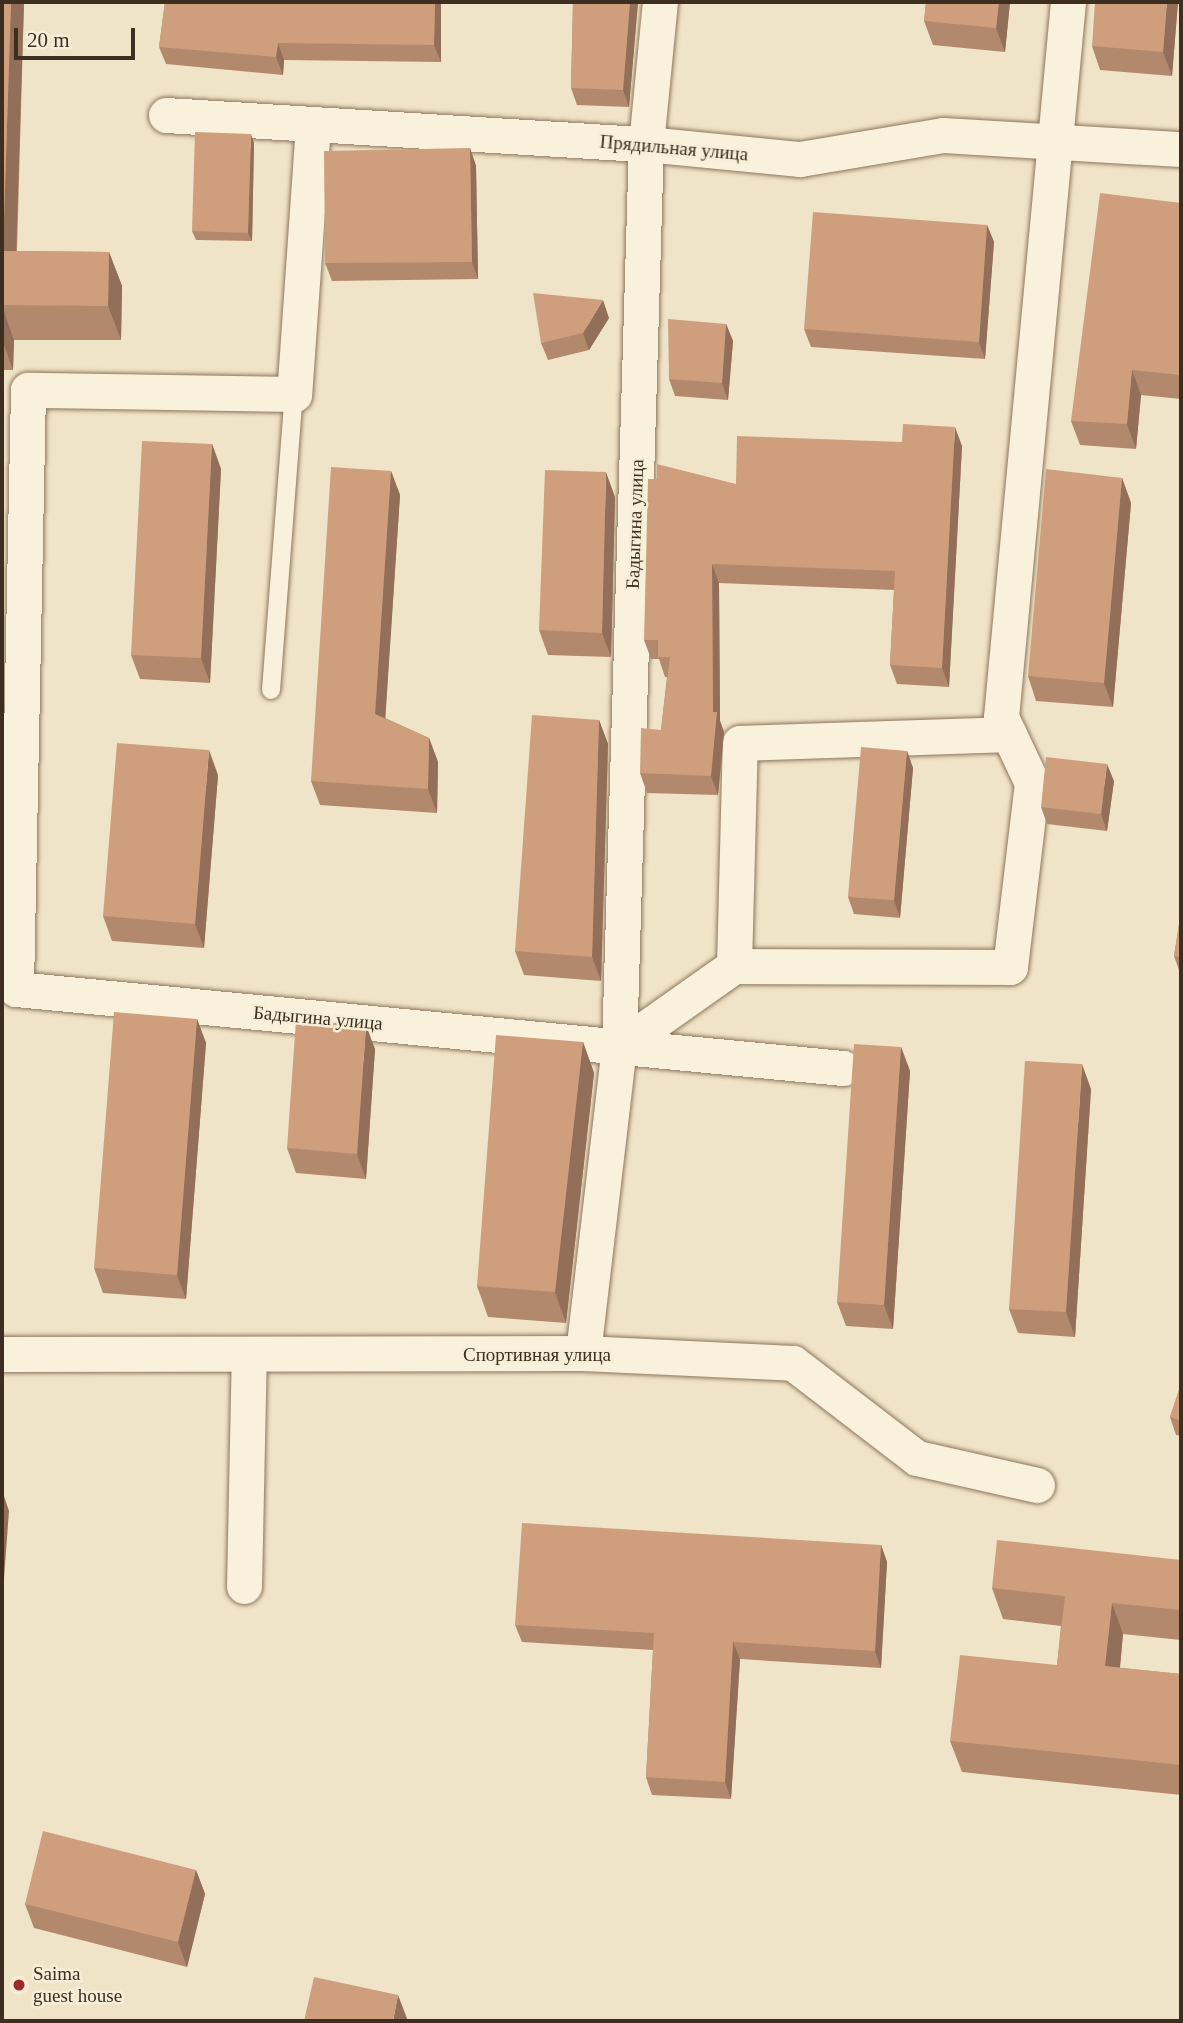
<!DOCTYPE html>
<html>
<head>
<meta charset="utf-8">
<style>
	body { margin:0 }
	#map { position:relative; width:1183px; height:2023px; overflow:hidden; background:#f0e4c8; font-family:"Times New Roman",serif }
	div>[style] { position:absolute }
	.roads { filter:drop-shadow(0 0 2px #8d765c) drop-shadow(0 0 2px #8d765c) }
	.service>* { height:18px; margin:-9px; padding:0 9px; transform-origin:9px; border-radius:9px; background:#faf1dc }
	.minor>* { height:35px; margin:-17.5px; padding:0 17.5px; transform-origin:17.5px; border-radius:17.5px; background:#faf1dc }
	.wall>* { inset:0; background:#b2896c }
	.shaded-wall>* { inset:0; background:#916f58 }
	.building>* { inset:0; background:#cf9f7d }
	.dots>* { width:19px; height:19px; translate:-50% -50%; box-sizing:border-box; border:4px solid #f7eed8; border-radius:50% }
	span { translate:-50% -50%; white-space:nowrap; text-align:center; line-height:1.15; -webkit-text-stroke:5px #f7eed8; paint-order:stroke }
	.street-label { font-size:19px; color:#3d2e20 }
	.poi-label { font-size:19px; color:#3d2e20 }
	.left { translate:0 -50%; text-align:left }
	.frame { position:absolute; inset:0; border:4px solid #3d2e20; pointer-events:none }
	.scale { position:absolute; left:14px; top:28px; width:121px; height:32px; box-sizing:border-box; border:4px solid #3d2e20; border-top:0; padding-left:9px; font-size:21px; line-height:24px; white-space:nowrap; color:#3d2e20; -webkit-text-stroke:5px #f7eed8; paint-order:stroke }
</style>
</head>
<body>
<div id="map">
	<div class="roads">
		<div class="service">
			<div style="left:271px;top:690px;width:297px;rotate:-85.6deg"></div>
		</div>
		<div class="minor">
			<div style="left:166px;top:115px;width:481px;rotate:3.5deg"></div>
			<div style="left:646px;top:144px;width:155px;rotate:5.6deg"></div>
			<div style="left:800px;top:159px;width:145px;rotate:-9.5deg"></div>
			<div style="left:943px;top:135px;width:238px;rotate:3.4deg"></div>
			<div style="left:313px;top:125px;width:270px;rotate:94deg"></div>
			<div style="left:294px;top:394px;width:266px;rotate:-179.1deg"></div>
			<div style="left:28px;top:390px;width:599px;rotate:91.15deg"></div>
			<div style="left:16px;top:989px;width:831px;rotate:5.46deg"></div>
			<div style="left:734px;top:966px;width:223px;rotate:-88.5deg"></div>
			<div style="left:740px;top:743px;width:269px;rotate:-1.9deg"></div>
			<div style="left:619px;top:1047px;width:141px;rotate:-35.2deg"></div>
			<div style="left:734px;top:966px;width:276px;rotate:0.2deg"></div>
			<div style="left:1010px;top:967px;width:185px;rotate:-83.2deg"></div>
			<div style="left:1032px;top:783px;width:73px;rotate:-115.2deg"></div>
			<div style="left:1001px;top:717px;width:718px;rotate:-84.65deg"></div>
			<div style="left:583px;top:1353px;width:308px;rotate:-83.3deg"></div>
			<div style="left:619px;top:1047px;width:903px;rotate:-88.29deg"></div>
			<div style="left:646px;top:144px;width:143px;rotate:-84.4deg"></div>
			<div style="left:2px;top:1354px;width:581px;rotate:-0.1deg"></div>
			<div style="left:583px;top:1353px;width:210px;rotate:2.7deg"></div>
			<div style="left:793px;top:1363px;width:156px;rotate:37.5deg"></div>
			<div style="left:917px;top:1458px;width:123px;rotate:12.7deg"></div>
			<div style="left:244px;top:1586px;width:230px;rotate:-88.8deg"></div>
		</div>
	</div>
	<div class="wall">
		<div style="clip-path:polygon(2px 2px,24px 2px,17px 251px,109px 252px,122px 286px,121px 340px,14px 340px,13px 370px,2px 370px)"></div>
		<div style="clip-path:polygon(165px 2px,441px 2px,441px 62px,284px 60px,283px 75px,166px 64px,159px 47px)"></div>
		<div style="clip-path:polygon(573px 2px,638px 2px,629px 107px,577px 105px,571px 88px)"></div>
		<div style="clip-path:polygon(926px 2px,1010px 2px,1005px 52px,933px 45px,924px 21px)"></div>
		<div style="clip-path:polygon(1178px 2px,1172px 76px,1100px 70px,1092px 46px)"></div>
		<div style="clip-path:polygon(254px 143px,252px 241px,196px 240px,192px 231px)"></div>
		<div style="clip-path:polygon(470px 148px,476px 166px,478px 279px,332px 281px,325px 263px)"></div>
		<div style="clip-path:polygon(1181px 203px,1181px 399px,1141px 395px,1136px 449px,1080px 445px,1071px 421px)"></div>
		<div style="clip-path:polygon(987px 225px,994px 242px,985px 359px,811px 347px,804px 329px)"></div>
		<div style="clip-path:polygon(609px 318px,589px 350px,548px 360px,541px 343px)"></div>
		<div style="clip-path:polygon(726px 324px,733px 341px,728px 400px,675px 396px,669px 379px)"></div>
		<div style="clip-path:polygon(902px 442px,962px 446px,949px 687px,897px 684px,890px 665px,894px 590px,719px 583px,720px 721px,724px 732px,718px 795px,647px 793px,640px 773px,661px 730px,667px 677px,665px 677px,659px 659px,651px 659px,644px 640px,736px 484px)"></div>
		<div style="clip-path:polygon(212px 444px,221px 469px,210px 683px,140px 679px,131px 655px)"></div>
		<div style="clip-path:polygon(391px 471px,400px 495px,385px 718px,429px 738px,438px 762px,437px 813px,320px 805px,311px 781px)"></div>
		<div style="clip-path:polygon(1122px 478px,1131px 503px,1113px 707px,1036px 701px,1028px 676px)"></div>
		<div style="clip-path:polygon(615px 497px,611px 657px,548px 655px,539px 630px)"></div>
		<div style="clip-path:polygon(599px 720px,608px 744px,601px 981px,524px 975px,515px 951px)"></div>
		<div style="clip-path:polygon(907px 751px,913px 768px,900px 918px,854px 914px,848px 897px)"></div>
		<div style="clip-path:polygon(218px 775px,204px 948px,112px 941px,103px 916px)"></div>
		<div style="clip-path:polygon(1114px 781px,1107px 831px,1047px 824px,1041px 807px)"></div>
		<div style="clip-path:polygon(1181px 912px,1181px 973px,1180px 973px,1174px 956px)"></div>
		<div style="clip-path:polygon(197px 1019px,206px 1043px,186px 1299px,103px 1293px,94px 1268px)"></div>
		<div style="clip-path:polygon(583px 1042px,594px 1073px,566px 1323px,488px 1317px,477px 1286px)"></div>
		<div style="clip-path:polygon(901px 1047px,910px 1071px,893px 1329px,846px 1326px,837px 1302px)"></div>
		<div style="clip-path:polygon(375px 1049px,366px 1179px,296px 1173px,287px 1148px)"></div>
		<div style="clip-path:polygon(1091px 1089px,1075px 1337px,1018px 1333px,1009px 1309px)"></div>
		<div style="clip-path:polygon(1181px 1384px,1181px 1436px,1176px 1435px,1170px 1417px)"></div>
		<div style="clip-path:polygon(881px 1545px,887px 1562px,881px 1668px,740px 1659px,731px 1799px,652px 1795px,646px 1777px,653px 1650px,522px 1642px,515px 1625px)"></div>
		<div style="clip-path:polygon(1181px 1560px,1181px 1640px,1123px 1634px,1120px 1668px,1181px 1674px,1181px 1795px,962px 1772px,950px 1741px,1057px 1665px,1061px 1626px,1003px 1619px,992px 1588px)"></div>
		<div style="clip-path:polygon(196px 1870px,205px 1894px,187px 1967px,34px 1928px,25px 1904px)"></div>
	</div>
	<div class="shaded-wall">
		<div style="clip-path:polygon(11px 2px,24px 2px,15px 286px,3px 251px)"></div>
		<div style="clip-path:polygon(435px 2px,441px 2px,441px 62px,434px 45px)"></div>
		<div style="clip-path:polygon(630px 2px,638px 2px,629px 107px,623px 90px)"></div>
		<div style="clip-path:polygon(999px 2px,1010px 2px,1005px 52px,996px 28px)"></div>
		<div style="clip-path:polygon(1167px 2px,1178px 2px,1172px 76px,1163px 52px)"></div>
		<div style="clip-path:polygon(278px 43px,284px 60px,283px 75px,276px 57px)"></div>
		<div style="clip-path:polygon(251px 134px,254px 143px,252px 241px,248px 233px)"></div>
		<div style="clip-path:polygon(470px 148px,476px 166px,478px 279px,472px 262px)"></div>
		<div style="clip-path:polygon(987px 225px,994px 242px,985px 359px,979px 342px)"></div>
		<div style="clip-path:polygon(109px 252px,122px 286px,121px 340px,108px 306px)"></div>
		<div style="clip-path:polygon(603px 300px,609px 318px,589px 350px,583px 333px)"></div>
		<div style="clip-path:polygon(2px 306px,14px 340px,13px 370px,2px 339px)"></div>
		<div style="clip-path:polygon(726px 324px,733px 341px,728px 400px,722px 383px)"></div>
		<div style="clip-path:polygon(1132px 370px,1141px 395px,1136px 449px,1127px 424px)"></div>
		<div style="clip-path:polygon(955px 427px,962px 446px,949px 687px,942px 668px)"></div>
		<div style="clip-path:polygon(212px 444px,221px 469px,210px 683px,201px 658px)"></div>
		<div style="clip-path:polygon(391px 471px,400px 495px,384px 738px,375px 714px)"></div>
		<div style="clip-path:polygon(606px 472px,615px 497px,611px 657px,602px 633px)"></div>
		<div style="clip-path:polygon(1122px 478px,1131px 503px,1113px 707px,1104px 683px)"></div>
		<div style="clip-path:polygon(712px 564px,719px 583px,720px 721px,724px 732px,718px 795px,711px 776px,713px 712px)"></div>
		<div style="clip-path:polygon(599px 720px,608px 744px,601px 981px,592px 957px)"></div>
		<div style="clip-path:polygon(429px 738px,438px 762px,437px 813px,428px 789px)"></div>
		<div style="clip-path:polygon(209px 750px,218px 775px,204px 948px,195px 924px)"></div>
		<div style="clip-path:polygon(907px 751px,913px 768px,900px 918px,894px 900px)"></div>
		<div style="clip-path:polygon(1107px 764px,1114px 781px,1107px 831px,1101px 814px)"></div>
		<div style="clip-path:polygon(197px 1019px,206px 1043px,186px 1299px,177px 1275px)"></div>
		<div style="clip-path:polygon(366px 1025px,375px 1049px,366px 1179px,357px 1154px)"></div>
		<div style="clip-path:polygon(583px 1042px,594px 1073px,566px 1323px,555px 1292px)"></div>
		<div style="clip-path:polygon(901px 1047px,910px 1071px,893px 1329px,884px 1305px)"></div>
		<div style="clip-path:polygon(1082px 1064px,1091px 1089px,1075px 1337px,1066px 1312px)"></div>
		<div style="clip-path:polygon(2px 1490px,9px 1511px,2px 1605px)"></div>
		<div style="clip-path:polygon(881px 1545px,887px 1562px,881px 1668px,875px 1651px)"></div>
		<div style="clip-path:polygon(1112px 1603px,1123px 1634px,1117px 1697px,1105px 1666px)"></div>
		<div style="clip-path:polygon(733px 1642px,740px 1659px,731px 1799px,725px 1782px)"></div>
		<div style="clip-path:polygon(196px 1870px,205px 1894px,187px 1967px,178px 1942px)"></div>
		<div style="clip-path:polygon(398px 1995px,408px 2021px,393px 2021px)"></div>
	</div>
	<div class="building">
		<div style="clip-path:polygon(2px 2px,11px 2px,3px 251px,109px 252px,108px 306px,2px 305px)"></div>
		<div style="clip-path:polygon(165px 2px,435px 2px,434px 45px,278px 43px,276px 57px,159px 47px)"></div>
		<div style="clip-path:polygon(573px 2px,630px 2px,623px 90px,571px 88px)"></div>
		<div style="clip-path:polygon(926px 2px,999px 2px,996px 28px,924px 21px)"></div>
		<div style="clip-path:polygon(1095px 2px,1167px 2px,1163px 52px,1092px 46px)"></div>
		<div style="clip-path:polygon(195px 132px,251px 134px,248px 233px,192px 231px)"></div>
		<div style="clip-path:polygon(470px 148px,472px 262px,325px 263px,324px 151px)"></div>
		<div style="clip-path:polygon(1100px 193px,1181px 203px,1181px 375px,1132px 370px,1127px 424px,1071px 421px)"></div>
		<div style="clip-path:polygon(813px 212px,987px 225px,979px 342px,804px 329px)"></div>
		<div style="clip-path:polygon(533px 293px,603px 300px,583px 333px,541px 343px)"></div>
		<div style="clip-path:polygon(668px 319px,726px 324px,722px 383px,669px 379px)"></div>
		<div style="clip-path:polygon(903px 424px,955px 427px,942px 668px,890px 665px,895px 571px,712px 564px,713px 712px,717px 712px,711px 776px,640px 773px,641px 728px,661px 730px,670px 657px,658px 657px,658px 640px,644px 640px,648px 479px,657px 479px,657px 464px,736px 484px,737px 436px,902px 442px)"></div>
		<div style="clip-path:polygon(142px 441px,212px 444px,201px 658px,131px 655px)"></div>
		<div style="clip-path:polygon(331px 467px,391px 471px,375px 714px,429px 738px,428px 789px,311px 781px)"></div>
		<div style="clip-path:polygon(1046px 469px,1122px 478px,1104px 683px,1028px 676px)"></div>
		<div style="clip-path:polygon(545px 470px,606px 472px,602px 633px,539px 630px)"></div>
		<div style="clip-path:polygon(532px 715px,599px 720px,592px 957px,515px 951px)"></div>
		<div style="clip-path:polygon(117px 743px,209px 750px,195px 924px,103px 916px)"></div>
		<div style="clip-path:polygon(861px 747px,907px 751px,894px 900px,848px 897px)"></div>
		<div style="clip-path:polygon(1046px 757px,1107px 764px,1101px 814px,1041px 807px)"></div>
		<div style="clip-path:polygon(1181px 912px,1181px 957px,1174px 956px)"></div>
		<div style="clip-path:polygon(114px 1012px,197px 1019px,177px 1275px,94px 1268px)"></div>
		<div style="clip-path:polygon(296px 1020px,366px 1025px,357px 1154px,287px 1148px)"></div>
		<div style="clip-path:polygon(496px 1035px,583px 1042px,555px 1292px,477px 1286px)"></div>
		<div style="clip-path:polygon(854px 1044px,901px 1047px,884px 1305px,837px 1302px)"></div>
		<div style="clip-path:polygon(1025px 1061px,1082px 1064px,1066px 1312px,1009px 1309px)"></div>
		<div style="clip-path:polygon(1181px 1384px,1181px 1421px,1170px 1417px)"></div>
		<div style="clip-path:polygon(522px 1523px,881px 1545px,875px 1651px,733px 1642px,725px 1782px,646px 1777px,654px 1633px,515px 1625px)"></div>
		<div style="clip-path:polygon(997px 1540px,1181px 1560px,1181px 1610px,1112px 1603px,1105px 1666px,1181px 1674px,1181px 1765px,950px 1741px,960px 1655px,1057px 1665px,1065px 1596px,992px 1588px)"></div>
		<div style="clip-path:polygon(43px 1831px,196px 1870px,178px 1942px,25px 1904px)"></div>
		<div style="clip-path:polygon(314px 1977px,398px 1995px,393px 2021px,304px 2021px)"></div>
	</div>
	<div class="dots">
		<div style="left:19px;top:1985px;background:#9e2a2b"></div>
	</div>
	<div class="street-label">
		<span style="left:674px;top:148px;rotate:5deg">Прядильная улица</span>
		<span style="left:635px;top:524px;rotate:-88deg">Бадыгина улица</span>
		<span style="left:318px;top:1018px;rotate:5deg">Бадыгина улица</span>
		<span style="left:537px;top:1355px">Спортивная улица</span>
	</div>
	<div class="poi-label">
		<span class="left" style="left:33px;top:1985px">Saima<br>guest house</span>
	</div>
	<div class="frame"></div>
	<div class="scale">20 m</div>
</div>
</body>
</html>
